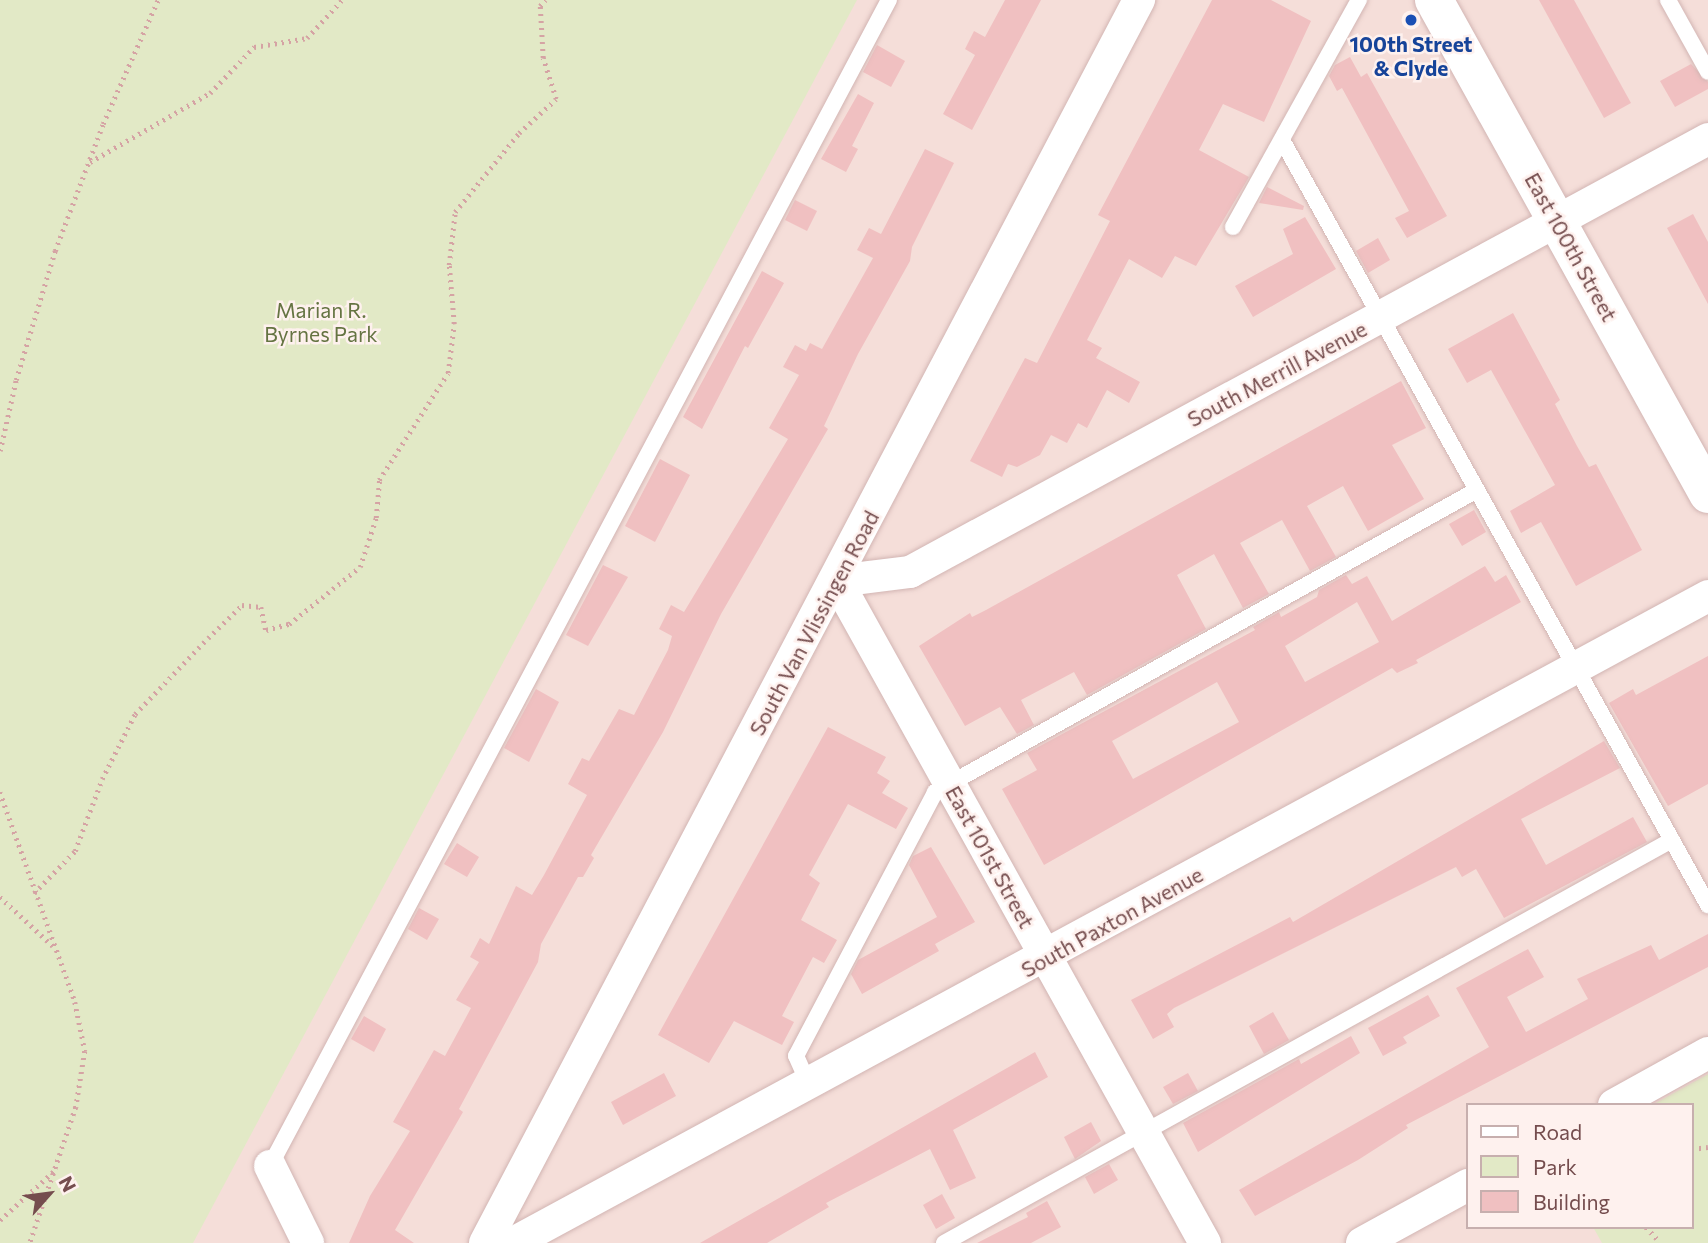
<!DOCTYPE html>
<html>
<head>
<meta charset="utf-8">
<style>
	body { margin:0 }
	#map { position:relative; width:1708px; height:1243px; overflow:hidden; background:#fcece8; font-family:Commissioner,sans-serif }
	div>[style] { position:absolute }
	.residential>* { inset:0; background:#f5ded9 }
	.green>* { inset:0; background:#e2e9c6 }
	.building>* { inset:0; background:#f0c0c1 }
	.path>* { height:4.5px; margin-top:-2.25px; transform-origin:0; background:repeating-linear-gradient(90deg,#d5a3a4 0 2px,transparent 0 7px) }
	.roads { filter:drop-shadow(0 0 2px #d2b5b3) drop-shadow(0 0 2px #d2b5b3) }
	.lane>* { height:16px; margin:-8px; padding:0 8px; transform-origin:8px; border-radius:8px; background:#fff }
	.street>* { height:32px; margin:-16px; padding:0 16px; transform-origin:16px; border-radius:16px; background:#fff }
	.secondary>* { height:38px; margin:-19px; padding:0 19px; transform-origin:19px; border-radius:19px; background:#fff }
	.dots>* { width:19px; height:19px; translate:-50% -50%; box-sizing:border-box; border:4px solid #fef1ee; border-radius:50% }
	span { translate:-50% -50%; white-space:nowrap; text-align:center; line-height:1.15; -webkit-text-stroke:5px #fef1ee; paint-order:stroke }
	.transit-label { font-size:21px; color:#164399; font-weight:700 }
	.street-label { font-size:21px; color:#754d4e }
	.park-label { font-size:21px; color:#657442 }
	.legend { position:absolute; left:1466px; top:1103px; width:228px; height:126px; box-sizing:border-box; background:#fef1ee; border:2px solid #c7afae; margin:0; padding:9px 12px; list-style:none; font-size:21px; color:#754d4e }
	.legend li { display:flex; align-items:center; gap:14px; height:35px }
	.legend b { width:35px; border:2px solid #c7afae }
	.north { position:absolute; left:14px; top:1159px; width:70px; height:70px; -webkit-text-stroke:5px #fef1ee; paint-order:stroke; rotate:62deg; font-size:19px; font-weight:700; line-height:28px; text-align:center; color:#754d4e }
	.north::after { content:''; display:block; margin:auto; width:24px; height:32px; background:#754d4e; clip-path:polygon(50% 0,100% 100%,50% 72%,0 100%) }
</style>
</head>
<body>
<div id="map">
	<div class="residential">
		<div style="clip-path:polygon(evenodd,856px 0,1708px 0,1708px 1243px,192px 1243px,856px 0,1468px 1105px,1692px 1105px,1692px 1227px,1468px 1227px,1468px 1105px)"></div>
	</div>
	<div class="green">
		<div style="clip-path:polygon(0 0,857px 0,193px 1243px,0 1243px)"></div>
		<div style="clip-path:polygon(1708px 1074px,1708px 1243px,1602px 1243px,1593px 1227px,1692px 1227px,1692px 1105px,1652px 1105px)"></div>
	</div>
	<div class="building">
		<div style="clip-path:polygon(1005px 0,1041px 0,972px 130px,943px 114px,975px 55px,965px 49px,974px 31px,985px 37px)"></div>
		<div style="clip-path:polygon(1212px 0,1271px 0,1311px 21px,1264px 122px,1223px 104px,1199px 150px,1249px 177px,1196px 266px,1175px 256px,1162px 278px,1129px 259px,1087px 340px,1102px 348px,1096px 358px,1140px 382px,1129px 403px,1107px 390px,1087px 428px,1078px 423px,1067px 443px,1051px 435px,1040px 455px,1017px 467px,1008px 464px,1002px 477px,970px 461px,1025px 358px,1037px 363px,1110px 221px,1098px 215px)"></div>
		<div style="clip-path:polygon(1539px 0,1574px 0,1631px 103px,1604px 118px)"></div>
		<div style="clip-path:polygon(877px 45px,905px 61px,891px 87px,863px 72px)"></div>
		<div style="clip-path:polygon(1350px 57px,1361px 77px,1367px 73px,1447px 216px,1407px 238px,1395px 218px,1409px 211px,1342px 88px,1337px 91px,1329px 76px,1335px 65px)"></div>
		<div style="clip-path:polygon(1691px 64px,1708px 82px,1708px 89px,1675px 107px,1660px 81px)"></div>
		<div style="clip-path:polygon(858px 94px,874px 103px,852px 146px,858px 149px,846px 172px,821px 159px)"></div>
		<div style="clip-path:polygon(925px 149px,954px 163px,912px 247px,910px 261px,858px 354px,824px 426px,828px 429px,721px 614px,663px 732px,591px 855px,594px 858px,583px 877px,578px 877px,541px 944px,538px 962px,459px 1109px,463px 1112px,395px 1230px,414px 1243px,349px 1243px,370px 1196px,410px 1131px,393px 1122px,434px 1050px,445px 1056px,471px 1008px,456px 1000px,479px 962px,470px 957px,480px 938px,489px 944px,516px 886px,532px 895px,544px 875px,587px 795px,568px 784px,582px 758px,589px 761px,619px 709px,634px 715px,668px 650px,672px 636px,659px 629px,671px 605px,684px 612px,788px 439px,769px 428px,799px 375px,783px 367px,795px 345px,806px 351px,810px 343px,822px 349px,873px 258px,857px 250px,869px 228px,881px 234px)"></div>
		<div style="clip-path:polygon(1267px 187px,1304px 206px,1303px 210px,1259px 203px)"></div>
		<div style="clip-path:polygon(795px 200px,817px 211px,807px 231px,785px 220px)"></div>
		<div style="clip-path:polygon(1693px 214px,1708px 242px,1708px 304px,1667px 228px)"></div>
		<div style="clip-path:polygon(1305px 217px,1336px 269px,1253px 317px,1235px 286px,1293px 254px,1283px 229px)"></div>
		<div style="clip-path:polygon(1378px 238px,1390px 260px,1368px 273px,1356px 251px)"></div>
		<div style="clip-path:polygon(762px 271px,784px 283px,748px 348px,745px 346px,702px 429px,683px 417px)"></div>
		<div style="clip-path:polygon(1513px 313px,1560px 400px,1555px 404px,1577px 446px,1589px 467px,1596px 464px,1642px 550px,1576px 586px,1541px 522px,1521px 533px,1510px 511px,1555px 485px,1491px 370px,1467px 383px,1448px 349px)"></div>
		<div style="clip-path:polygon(1401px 381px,1426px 428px,1392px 445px,1424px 499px,1368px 531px,1343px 486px,1307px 506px,1336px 557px,1310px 571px,1282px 520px,1240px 543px,1269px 594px,1243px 608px,1214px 554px,1177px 575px,1206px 629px,1087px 695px,1074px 672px,1021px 700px,1034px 725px,1017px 734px,1000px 707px,965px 726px,919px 646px,970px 613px,972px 617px,986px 610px)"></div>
		<div style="clip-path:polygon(660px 459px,690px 475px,655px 542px,625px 526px)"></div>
		<div style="clip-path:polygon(1474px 510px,1486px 532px,1462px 546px,1449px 524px)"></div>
		<div style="clip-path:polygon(603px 565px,628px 577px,588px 646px,566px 635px)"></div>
		<div style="clip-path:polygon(evenodd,1485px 566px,1495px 582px,1506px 575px,1521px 602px,1416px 660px,1418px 663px,1397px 673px,1392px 668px,1044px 865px,1002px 789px,1037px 770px,1027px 753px,1255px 630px,1253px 627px,1279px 612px,1281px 617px,1317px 597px,1319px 590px,1346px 575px,1352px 584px,1367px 576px,1392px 621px,1485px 566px,1357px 602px,1379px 642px,1305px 682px,1285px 646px,1357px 602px,1485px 566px,1217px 682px,1239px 722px,1133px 779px,1112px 741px,1217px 682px)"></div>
		<div style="clip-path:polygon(1708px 656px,1708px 784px,1668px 806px,1609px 703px,1633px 689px,1636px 695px)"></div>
		<div style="clip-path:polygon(536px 689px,559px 702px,529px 762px,504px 748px)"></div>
		<div style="clip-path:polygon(828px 727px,886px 757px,877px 773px,890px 781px,882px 793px,908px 808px,896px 829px,848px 804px,809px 875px,820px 883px,801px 920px,837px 940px,824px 963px,813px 957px,782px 1016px,794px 1022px,782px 1045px,734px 1021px,709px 1063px,658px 1035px)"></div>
		<div style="clip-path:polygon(1604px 741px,1620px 768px,1521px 819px,1546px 865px,1633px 817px,1647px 842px,1504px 918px,1476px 869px,1462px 877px,1456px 867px,1174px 1008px,1167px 1014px,1174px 1027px,1153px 1039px,1131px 1000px,1290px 917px,1293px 922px)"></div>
		<div style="clip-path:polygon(457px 843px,479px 857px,467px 877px,444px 864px)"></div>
		<div style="clip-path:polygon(931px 847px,975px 922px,935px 944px,939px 951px,862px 994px,851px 974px,858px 960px,937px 917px,909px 865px,913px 856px)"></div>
		<div style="clip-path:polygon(419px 908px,439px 919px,427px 940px,408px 929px)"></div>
		<div style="clip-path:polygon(1708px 934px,1708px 967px,1406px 1125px,1408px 1128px,1358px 1160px,1255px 1216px,1239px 1190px,1489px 1047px,1456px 988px,1528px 949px,1544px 977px,1507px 997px,1526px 1032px,1588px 999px,1577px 979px,1651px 945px,1659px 960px)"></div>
		<div style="clip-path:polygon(1428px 995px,1440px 1016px,1403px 1037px,1407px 1043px,1383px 1056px,1368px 1028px)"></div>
		<div style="clip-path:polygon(1273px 1012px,1289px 1040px,1264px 1054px,1249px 1026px)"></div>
		<div style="clip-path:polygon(364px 1016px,386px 1029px,374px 1052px,351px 1039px)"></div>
		<div style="clip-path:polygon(1351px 1036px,1360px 1053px,1198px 1152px,1183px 1123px,1299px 1059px,1301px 1064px)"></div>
		<div style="clip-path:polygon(1035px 1052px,1048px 1077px,953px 1130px,976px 1178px,950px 1190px,930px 1149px,826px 1203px,829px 1207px,767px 1243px,700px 1243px)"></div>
		<div style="clip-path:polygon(664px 1073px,676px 1096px,623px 1125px,611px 1102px)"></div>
		<div style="clip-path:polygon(1188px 1073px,1198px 1091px,1173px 1104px,1163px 1087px)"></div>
		<div style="clip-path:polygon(1091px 1122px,1101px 1141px,1075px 1159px,1064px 1137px)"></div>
		<div style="clip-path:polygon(1109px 1164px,1118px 1180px,1094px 1194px,1085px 1177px)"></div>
		<div style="clip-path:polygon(942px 1194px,955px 1218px,936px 1229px,923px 1205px)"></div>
		<div style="clip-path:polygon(1047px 1201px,1061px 1227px,1031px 1243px,977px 1243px,1028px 1217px,1026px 1213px)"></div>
	</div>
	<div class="path">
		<div style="left:90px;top:162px;width:138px;rotate:-29.9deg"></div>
		<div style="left:210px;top:93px;width:64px;rotate:-46.3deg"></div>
		<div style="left:254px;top:47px;width:54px;rotate:-9.6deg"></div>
		<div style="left:307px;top:38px;width:52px;rotate:-47.4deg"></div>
		<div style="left:0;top:451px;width:73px;rotate:-77.3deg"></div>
		<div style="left:16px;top:380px;width:135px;rotate:-73.2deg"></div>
		<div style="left:55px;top:251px;width:136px;rotate:-69.3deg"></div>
		<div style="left:103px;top:124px;width:136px;rotate:-66.1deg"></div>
		<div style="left:0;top:792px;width:223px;rotate:70.3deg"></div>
		<div style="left:75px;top:1002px;width:50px;rotate:78.5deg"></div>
		<div style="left:85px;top:1051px;width:57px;rotate:99.1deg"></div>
		<div style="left:76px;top:1107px;width:144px;rotate:108.7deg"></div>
		<div style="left:34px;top:893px;width:59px;rotate:-45.7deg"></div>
		<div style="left:75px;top:851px;width:77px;rotate:-69.4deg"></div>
		<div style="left:102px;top:779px;width:73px;rotate:-63.1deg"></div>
		<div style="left:135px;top:714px;width:105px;rotate:-46.2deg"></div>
		<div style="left:208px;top:638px;width:47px;rotate:-44.1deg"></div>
		<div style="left:242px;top:605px;width:19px;rotate:6deg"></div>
		<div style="left:261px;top:607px;width:24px;rotate:78deg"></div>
		<div style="left:266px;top:630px;width:24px;rotate:-15deg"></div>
		<div style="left:289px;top:624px;width:91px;rotate:-38.8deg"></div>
		<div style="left:360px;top:567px;width:52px;rotate:-71.9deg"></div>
		<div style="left:376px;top:518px;width:38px;rotate:-85deg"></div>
		<div style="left:379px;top:480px;width:127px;rotate:-57.2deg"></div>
		<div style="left:448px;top:373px;width:49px;rotate:-83deg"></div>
		<div style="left:454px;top:324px;width:59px;rotate:-94.8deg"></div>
		<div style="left:449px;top:265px;width:53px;rotate:-83.5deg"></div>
		<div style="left:455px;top:212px;width:102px;rotate:-51deg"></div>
		<div style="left:519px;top:133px;width:50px;rotate:-42.6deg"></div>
		<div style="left:556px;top:99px;width:43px;rotate:-107.6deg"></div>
		<div style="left:543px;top:58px;width:52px;rotate:-93.3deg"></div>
		<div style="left:540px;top:6px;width:8px;rotate:-50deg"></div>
		<div style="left:0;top:897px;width:72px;rotate:42.8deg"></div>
		<div style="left:1692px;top:1149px;width:16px;rotate:-7deg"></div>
		<div style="left:0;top:1220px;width:73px;rotate:-42.2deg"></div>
		<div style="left:1646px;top:1227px;width:19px;rotate:47deg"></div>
	</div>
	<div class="roads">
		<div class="lane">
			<div style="left:1668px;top:0;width:82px;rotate:60.9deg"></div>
			<div style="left:1282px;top:140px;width:876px;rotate:60.89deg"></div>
			<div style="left:1233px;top:227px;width:260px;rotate:-61deg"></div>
			<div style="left:809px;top:1085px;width:32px;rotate:-114deg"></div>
			<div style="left:796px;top:1056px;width:298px;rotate:-62.2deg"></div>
			<div style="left:935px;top:792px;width:620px;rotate:-29.13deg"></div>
			<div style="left:270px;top:1166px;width:1320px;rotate:-62.04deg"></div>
			<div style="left:944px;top:1243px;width:832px;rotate:-28.97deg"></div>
		</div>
		<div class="street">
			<div style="left:1614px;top:1105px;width:107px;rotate:-29deg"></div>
			<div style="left:270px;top:1166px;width:86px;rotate:63.7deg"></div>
			<div style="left:485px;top:1243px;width:1405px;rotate:-62.25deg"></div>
			<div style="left:513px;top:1243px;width:1359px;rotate:-28.43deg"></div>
			<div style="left:1205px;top:1243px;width:757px;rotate:-119.07deg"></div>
			<div style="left:837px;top:581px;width:74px;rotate:-7deg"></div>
			<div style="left:910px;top:572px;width:908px;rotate:-28.48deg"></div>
			<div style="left:1362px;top:1243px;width:121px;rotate:-28.7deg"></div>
		</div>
		<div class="secondary">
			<div style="left:1434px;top:0;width:565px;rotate:60.98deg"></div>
		</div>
	</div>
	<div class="dots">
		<div style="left:1411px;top:20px;background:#1a4fb4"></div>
	</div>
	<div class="transit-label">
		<span style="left:1411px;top:56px">100th Street<br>&amp; Clyde</span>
	</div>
	<div class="street-label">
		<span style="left:1571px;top:247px;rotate:61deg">East 100th Street</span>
		<span style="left:1277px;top:374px;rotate:-28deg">South Merrill Avenue</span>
		<span style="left:814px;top:623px;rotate:-62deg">South Van Vlissingen Road</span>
		<span style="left:990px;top:857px;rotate:61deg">East 101st Street</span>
		<span style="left:1112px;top:922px;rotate:-29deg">South Paxton Avenue</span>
	</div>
	<div class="park-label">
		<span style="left:321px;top:322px">Marian R.<br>Byrnes Park</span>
	</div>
	<ul class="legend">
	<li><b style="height:9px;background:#fff"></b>Road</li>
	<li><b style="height:19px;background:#e2e9c6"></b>Park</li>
	<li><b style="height:19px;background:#f0c0c1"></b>Building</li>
	</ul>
	<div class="north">N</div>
</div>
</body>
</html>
